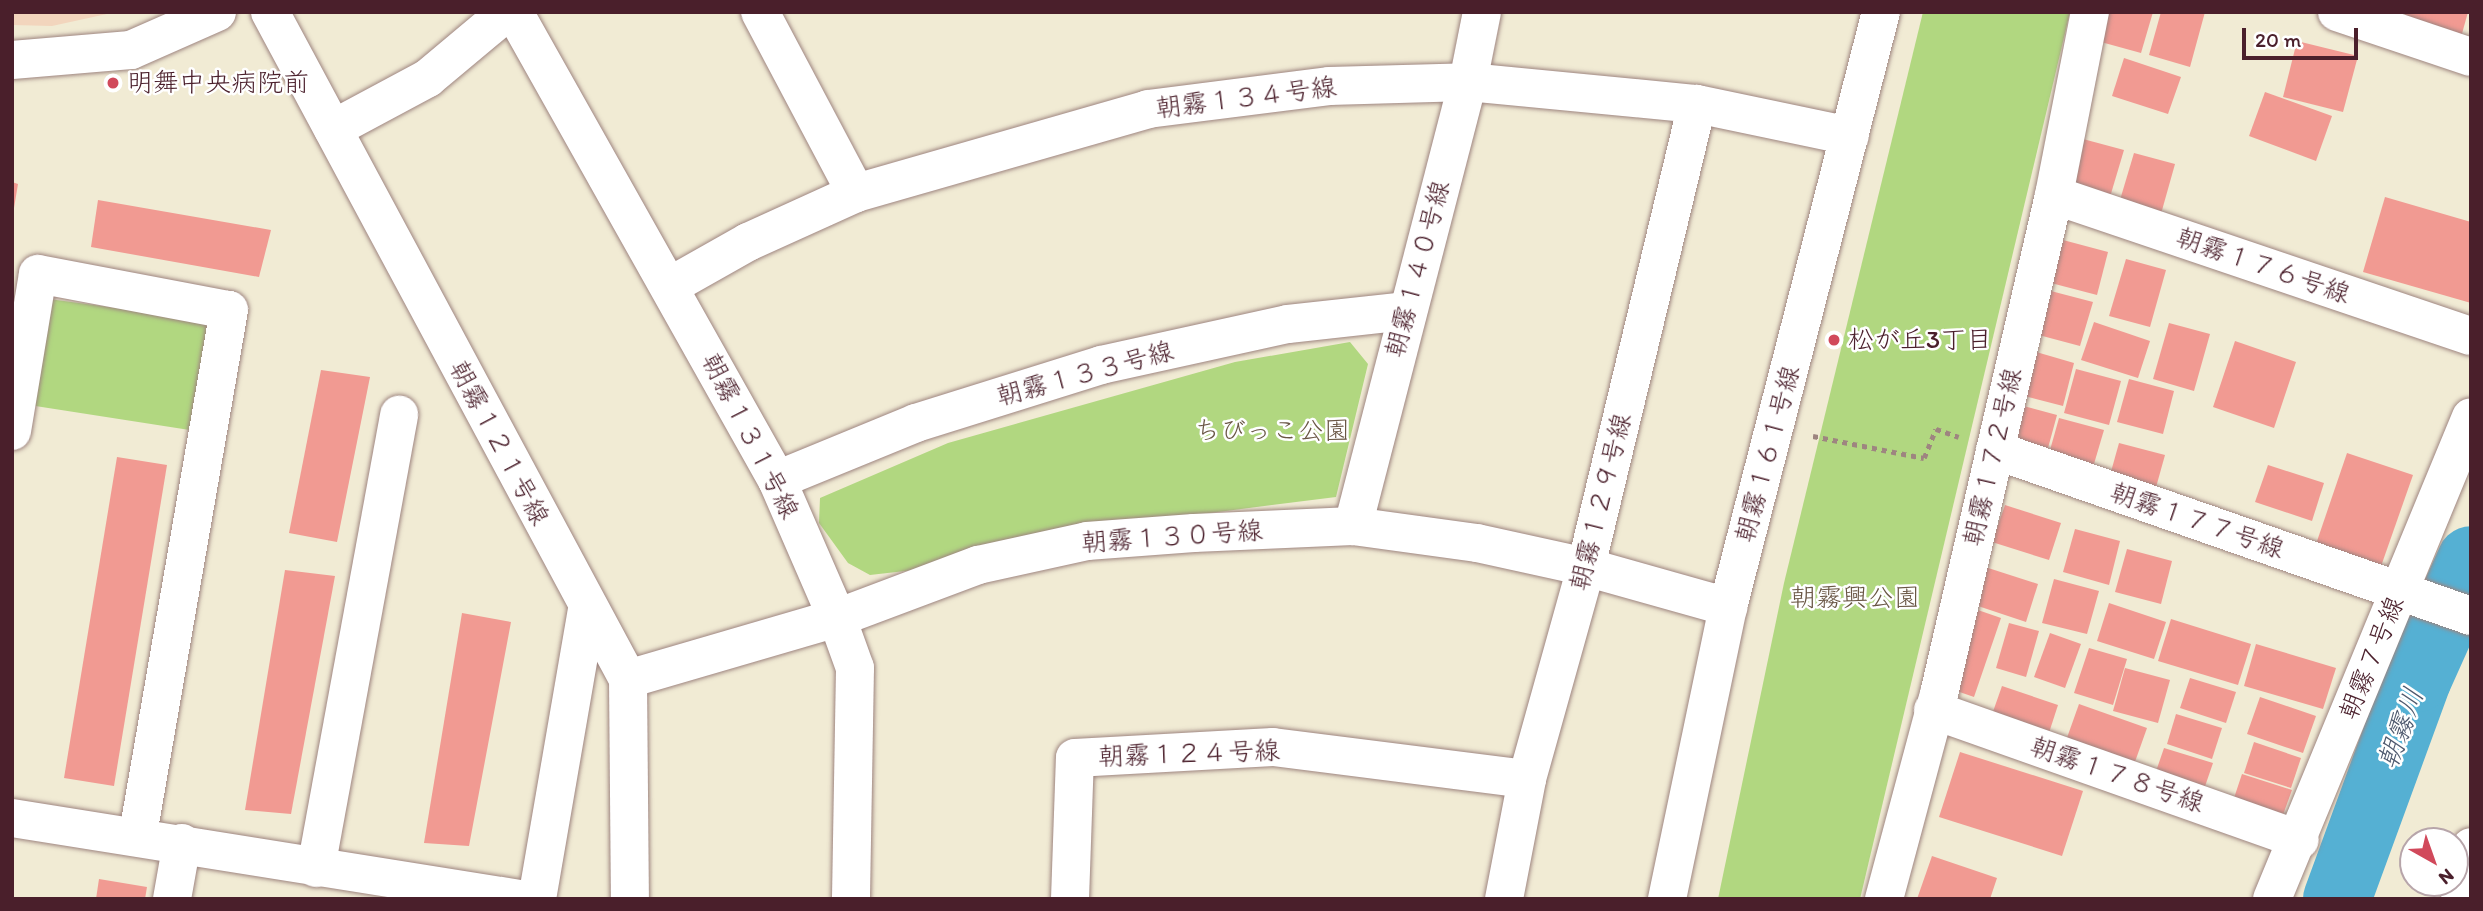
<!DOCTYPE html>
<html>
<head>
<meta charset="utf-8">
<style>
	body { margin:0 }
	#map { position:relative; width:2483px; height:911px; overflow:hidden; background:#f1ebd4; font-family:Itim,"Klee One",sans-serif }
	div>[style] { position:absolute }
	.built>* { inset:0; background:#f2d5bd }
	.green>* { inset:0; background:#b1d780 }
	.river>* { height:68px; margin:-34px; padding:0 34px; transform-origin:34px; border-radius:34px; background:#55b0d3 }
	.building>* { inset:0; background:#f19a92 }
	.path>* { height:4.5px; margin-top:-2.25px; transform-origin:0; background:repeating-linear-gradient(90deg,#9e8580 0 5px,transparent 0 10px) }
	.roads { filter:drop-shadow(0 0 2px #9e8580) drop-shadow(0 0 2px #9e8580) }
	.minor>* { height:38px; margin:-19px; padding:0 19px; transform-origin:19px; border-radius:19px; background:#fff }
	.dots>* { width:19px; height:19px; translate:-50% -50%; box-sizing:border-box; border:4px solid #fff; border-radius:50% }
	span { translate:-50% -50%; white-space:nowrap; text-align:center; line-height:1.15; -webkit-text-stroke:5px #fff; paint-order:stroke }
	.poi-label { font-size:26px; color:#4a1f2b }
	.left { translate:0 -50%; text-align:left }
	.street-label { font-size:26px; color:#4a1f2b }
	.park-label { font-size:26px; color:#695644 }
	.water-label { font-size:28px; color:#4e596e; font-style:italic }
	.frame { position:absolute; inset:0; border:14px solid #4a1f2b; pointer-events:none }
	.north { position:absolute; left:2399px; top:827px; width:70px; height:70px; box-sizing:border-box; background:#fff; border:2px solid #b7a5aa; border-radius:50%; rotate:140deg; font-size:19px; font-weight:700; line-height:28px; text-align:center; color:#4a1f2b }
	.north::after { content:''; display:block; margin:auto; width:24px; height:32px; background:#d1495b; clip-path:polygon(50% 0,100% 100%,50% 72%,0 100%) }
	.scale { position:absolute; left:2242px; top:28px; width:116px; height:32px; box-sizing:border-box; border:4px solid #4a1f2b; border-top:0; padding-left:9px; font-size:21px; line-height:24px; white-space:nowrap; color:#4a1f2b; -webkit-text-stroke:5px #fff; paint-order:stroke }
</style>
</head>
<body>
<div id="map">
	<div class="built">
		<div style="clip-path:polygon(12px 12px,116px 12px,52px 26px,12px 25px)"></div>
	</div>
	<div class="green">
		<div style="clip-path:polygon(1923px 12px,2070px 12px,1860px 899px,1718px 899px,1784px 583px)"></div>
		<div style="clip-path:polygon(49px 299px,214px 321px,196px 431px,29px 405px)"></div>
		<div style="clip-path:polygon(1350px 342px,1368px 364px,1336px 497px,1202px 514px,914px 570px,870px 575px,848px 563px,819px 523px,820px 498px,948px 443px,1235px 362px)"></div>
	</div>
	<div class="river">
		<div style="left:2337px;top:899px;width:235px;rotate:-69.9deg"></div>
		<div style="left:2418px;top:678px;width:129px;rotate:-65.8deg"></div>
	</div>
	<div class="building">
		<div style="clip-path:polygon(2109px 12px,2153px 12px,2141px 53px,2101px 42px)"></div>
		<div style="clip-path:polygon(2161px 12px,2205px 12px,2190px 67px,2149px 55px)"></div>
		<div style="clip-path:polygon(2406px 12px,2468px 12px,2458px 48px,2401px 28px)"></div>
		<div style="clip-path:polygon(2297px 41px,2358px 56px,2343px 112px,2283px 97px)"></div>
		<div style="clip-path:polygon(2124px 58px,2181px 77px,2168px 114px,2112px 96px)"></div>
		<div style="clip-path:polygon(2265px 92px,2332px 116px,2316px 161px,2249px 136px)"></div>
		<div style="clip-path:polygon(2083px 139px,2124px 150px,2107px 207px,2067px 196px)"></div>
		<div style="clip-path:polygon(2134px 153px,2175px 164px,2159px 221px,2117px 210px)"></div>
		<div style="clip-path:polygon(12px 182px,18px 184px,14px 208px,12px 208px)"></div>
		<div style="clip-path:polygon(2385px 197px,2471px 222px,2471px 303px,2363px 272px)"></div>
		<div style="clip-path:polygon(98px 200px,271px 230px,259px 277px,91px 247px)"></div>
		<div style="clip-path:polygon(2063px 240px,2108px 252px,2097px 295px,2051px 283px)"></div>
		<div style="clip-path:polygon(2126px 259px,2166px 270px,2150px 327px,2109px 316px)"></div>
		<div style="clip-path:polygon(2047px 290px,2093px 302px,2080px 346px,2035px 334px)"></div>
		<div style="clip-path:polygon(2094px 322px,2150px 341px,2138px 378px,2081px 360px)"></div>
		<div style="clip-path:polygon(2169px 323px,2210px 334px,2194px 391px,2153px 379px)"></div>
		<div style="clip-path:polygon(2235px 341px,2296px 362px,2274px 428px,2213px 407px)"></div>
		<div style="clip-path:polygon(2029px 350px,2074px 363px,2063px 406px,2017px 394px)"></div>
		<div style="clip-path:polygon(2076px 369px,2121px 381px,2109px 425px,2064px 413px)"></div>
		<div style="clip-path:polygon(321px 370px,370px 377px,337px 542px,289px 533px)"></div>
		<div style="clip-path:polygon(2129px 379px,2174px 391px,2163px 434px,2117px 422px)"></div>
		<div style="clip-path:polygon(2012px 403px,2057px 415px,2045px 459px,2000px 447px)"></div>
		<div style="clip-path:polygon(2059px 418px,2104px 430px,2091px 474px,2047px 461px)"></div>
		<div style="clip-path:polygon(2119px 443px,2165px 455px,2153px 498px,2107px 486px)"></div>
		<div style="clip-path:polygon(2347px 453px,2413px 475px,2379px 572px,2314px 550px)"></div>
		<div style="clip-path:polygon(117px 457px,167px 465px,114px 786px,64px 778px)"></div>
		<div style="clip-path:polygon(2268px 465px,2324px 483px,2312px 521px,2255px 502px)"></div>
		<div style="clip-path:polygon(2005px 505px,2061px 523px,2049px 560px,1992px 542px)"></div>
		<div style="clip-path:polygon(2075px 529px,2120px 541px,2109px 585px,2063px 572px)"></div>
		<div style="clip-path:polygon(2127px 549px,2172px 561px,2161px 604px,2115px 592px)"></div>
		<div style="clip-path:polygon(1982px 566px,2038px 584px,2026px 622px,1969px 603px)"></div>
		<div style="clip-path:polygon(285px 570px,335px 576px,291px 814px,245px 810px)"></div>
		<div style="clip-path:polygon(2054px 579px,2099px 591px,2087px 634px,2042px 623px)"></div>
		<div style="clip-path:polygon(2109px 603px,2166px 622px,2154px 659px,2097px 641px)"></div>
		<div style="clip-path:polygon(1975px 609px,2001px 618px,1974px 697px,1948px 688px)"></div>
		<div style="clip-path:polygon(462px 613px,511px 622px,469px 846px,424px 843px)"></div>
		<div style="clip-path:polygon(2171px 619px,2251px 644px,2238px 685px,2158px 661px)"></div>
		<div style="clip-path:polygon(2009px 623px,2039px 631px,2026px 677px,1996px 668px)"></div>
		<div style="clip-path:polygon(2050px 633px,2081px 644px,2065px 688px,2034px 677px)"></div>
		<div style="clip-path:polygon(2256px 644px,2336px 668px,2323px 709px,2244px 686px)"></div>
		<div style="clip-path:polygon(2089px 648px,2127px 659px,2113px 705px,2074px 693px)"></div>
		<div style="clip-path:polygon(2125px 668px,2170px 680px,2158px 723px,2113px 711px)"></div>
		<div style="clip-path:polygon(2190px 678px,2236px 692px,2226px 723px,2180px 708px)"></div>
		<div style="clip-path:polygon(2002px 686px,2058px 705px,2046px 742px,1989px 723px)"></div>
		<div style="clip-path:polygon(2260px 697px,2316px 716px,2303px 753px,2247px 734px)"></div>
		<div style="clip-path:polygon(2079px 704px,2147px 728px,2131px 773px,2063px 749px)"></div>
		<div style="clip-path:polygon(2176px 714px,2222px 728px,2212px 759px,2167px 744px)"></div>
		<div style="clip-path:polygon(2254px 742px,2301px 758px,2291px 788px,2244px 773px)"></div>
		<div style="clip-path:polygon(2164px 748px,2213px 763px,2202px 795px,2153px 780px)"></div>
		<div style="clip-path:polygon(1960px 752px,2083px 791px,2062px 856px,1939px 817px)"></div>
		<div style="clip-path:polygon(2242px 774px,2292px 790px,2280px 823px,2231px 807px)"></div>
		<div style="clip-path:polygon(1932px 856px,1997px 878px,1990px 899px,1917px 899px)"></div>
		<div style="clip-path:polygon(99px 879px,147px 887px,145px 899px,96px 899px)"></div>
	</div>
	<div class="path">
		<div style="left:1813px;top:436px;width:113px;rotate:11.2deg"></div>
		<div style="left:1924px;top:458px;width:31px;rotate:-68deg"></div>
		<div style="left:1936px;top:429px;width:24px;rotate:19deg"></div>
	</div>
	<div class="roads">
		<div class="minor">
			<div style="left:270px;top:12px;width:757px;rotate:61.78deg"></div>
			<div style="left:628px;top:679px;width:220px;rotate:89.5deg"></div>
			<div style="left:514px;top:12px;width:537px;rotate:60.67deg"></div>
			<div style="left:777px;top:480px;width:150px;rotate:66.5deg"></div>
			<div style="left:837px;top:618px;width:53px;rotate:70.2deg"></div>
			<div style="left:855px;top:668px;width:231px;rotate:91deg"></div>
			<div style="left:760px;top:12px;width:205px;rotate:62.1deg"></div>
			<div style="left:2337px;top:12px;width:141px;rotate:18.6deg"></div>
			<div style="left:12px;top:60px;width:119px;rotate:-4.8deg"></div>
			<div style="left:131px;top:50px;width:94px;rotate:-23.8deg"></div>
			<div style="left:333px;top:129px;width:108px;rotate:-28.2deg"></div>
			<div style="left:428px;top:78px;width:103px;rotate:-39.9deg"></div>
			<div style="left:2054px;top:195px;width:440px;rotate:18.7deg"></div>
			<div style="left:670px;top:286px;width:90px;rotate:-29.4deg"></div>
			<div style="left:748px;top:242px;width:119px;rotate:-24.4deg"></div>
			<div style="left:856px;top:193px;width:304px;rotate:-16deg"></div>
			<div style="left:1148px;top:109px;width:182px;rotate:-7.2deg"></div>
			<div style="left:1329px;top:86px;width:139px;rotate:-1.6deg"></div>
			<div style="left:1468px;top:82px;width:230px;rotate:5.5deg"></div>
			<div style="left:1697px;top:104px;width:156px;rotate:11.8deg"></div>
			<div style="left:12px;top:431px;width:159px;rotate:-80.6deg"></div>
			<div style="left:38px;top:274px;width:194px;rotate:10.7deg"></div>
			<div style="left:229px;top:310px;width:532px;rotate:99.85deg"></div>
			<div style="left:1995px;top:450px;width:504px;rotate:19.23deg"></div>
			<div style="left:777px;top:480px;width:150px;rotate:-22.3deg"></div>
			<div style="left:916px;top:423px;width:194px;rotate:-17.4deg"></div>
			<div style="left:1101px;top:365px;width:191px;rotate:-12.4deg"></div>
			<div style="left:1288px;top:324px;width:118px;rotate:-6.3deg"></div>
			<div style="left:1353px;top:526px;width:459px;rotate:-75.5deg"></div>
			<div style="left:1468px;top:82px;width:71px;rotate:-78.7deg"></div>
			<div style="left:628px;top:679px;width:218px;rotate:-16.3deg"></div>
			<div style="left:837px;top:618px;width:151px;rotate:-20.6deg"></div>
			<div style="left:978px;top:565px;width:112px;rotate:-12.4deg"></div>
			<div style="left:1087px;top:541px;width:107px;rotate:-4.3deg"></div>
			<div style="left:1194px;top:533px;width:159px;rotate:-2.5deg"></div>
			<div style="left:1353px;top:526px;width:125px;rotate:7.8deg"></div>
			<div style="left:1477px;top:543px;width:112px;rotate:12.4deg"></div>
			<div style="left:1586px;top:567px;width:148px;rotate:15.7deg"></div>
			<div style="left:1933px;top:710px;width:389px;rotate:19.5deg"></div>
			<div style="left:12px;top:818px;width:514px;rotate:9.06deg"></div>
			<div style="left:316px;top:868px;width:461px;rotate:-79.6deg"></div>
			<div style="left:172px;top:899px;width:57px;rotate:-79.9deg"></div>
			<div style="left:537px;top:899px;width:294px;rotate:-80.2deg"></div>
			<div style="left:1070px;top:899px;width:141px;rotate:-88deg"></div>
			<div style="left:1075px;top:758px;width:198px;rotate:-3.2deg"></div>
			<div style="left:1273px;top:747px;width:256px;rotate:7.2deg"></div>
			<div style="left:1504px;top:899px;width:122px;rotate:-79.1deg"></div>
			<div style="left:1527px;top:779px;width:220px;rotate:-74.4deg"></div>
			<div style="left:1586px;top:567px;width:476px;rotate:-76.5deg"></div>
			<div style="left:1667px;top:899px;width:298px;rotate:-78.2deg"></div>
			<div style="left:1728px;top:607px;width:614px;rotate:-75.58deg"></div>
			<div style="left:1884px;top:899px;width:212px;rotate:-75deg"></div>
			<div style="left:1939px;top:694px;width:512px;rotate:-77.02deg"></div>
			<div style="left:2054px;top:195px;width:187px;rotate:-78.9deg"></div>
			<div style="left:2272px;top:899px;width:521px;rotate:-67.57deg"></div>
			<div style="left:2460px;top:899px;width:53px;rotate:-78.1deg"></div>
		</div>
	</div>
	<div class="dots">
		<div style="left:113px;top:83px;background:#d1495b"></div>
		<div style="left:1834px;top:340px;background:#d1495b"></div>
	</div>
	<div class="poi-label">
		<span class="left" style="left:127px;top:83px">明舞中央病院前</span>
		<span class="left" style="left:1848px;top:340px">松が丘3丁目</span>
	</div>
	<div class="street-label">
		<span style="left:1246px;top:98px;rotate:-7deg">朝霧１３４号線</span>
		<span style="left:2263px;top:266px;rotate:19deg">朝霧１７６号線</span>
		<span style="left:1418px;top:269px;rotate:-75deg">朝霧１４０号線</span>
		<span style="left:1085px;top:374px;rotate:-15deg">朝霧１３３号線</span>
		<span style="left:750px;top:436px;rotate:63deg">朝霧１３１号線</span>
		<span style="left:499px;top:443px;rotate:62deg">朝霧１２１号線</span>
		<span style="left:1768px;top:454px;rotate:-75deg">朝霧１６１号線</span>
		<span style="left:1993px;top:457px;rotate:-77deg">朝霧１７２号線</span>
		<span style="left:1601px;top:502px;rotate:-76deg">朝霧１２９号線</span>
		<span style="left:2197px;top:521px;rotate:19deg">朝霧１７７号線</span>
		<span style="left:1172px;top:537px;rotate:-4deg">朝霧１３０号線</span>
		<span style="left:2372px;top:658px;rotate:-68deg">朝霧７号線</span>
		<span style="left:1189px;top:754px;rotate:-2deg">朝霧１２４号線</span>
		<span style="left:2117px;top:775px;rotate:19deg">朝霧１７８号線</span>
	</div>
	<div class="park-label">
		<span style="left:1272px;top:431px">ちびっこ公園</span>
		<span style="left:1855px;top:598px">朝霧興公園</span>
	</div>
	<div class="water-label">
		<span style="left:2400px;top:728px;rotate:-70deg">朝霧川</span>
	</div>
	<div class="frame"></div>
	<div class="north">N</div>
	<div class="scale">20 m</div>
</div>
</body>
</html>
